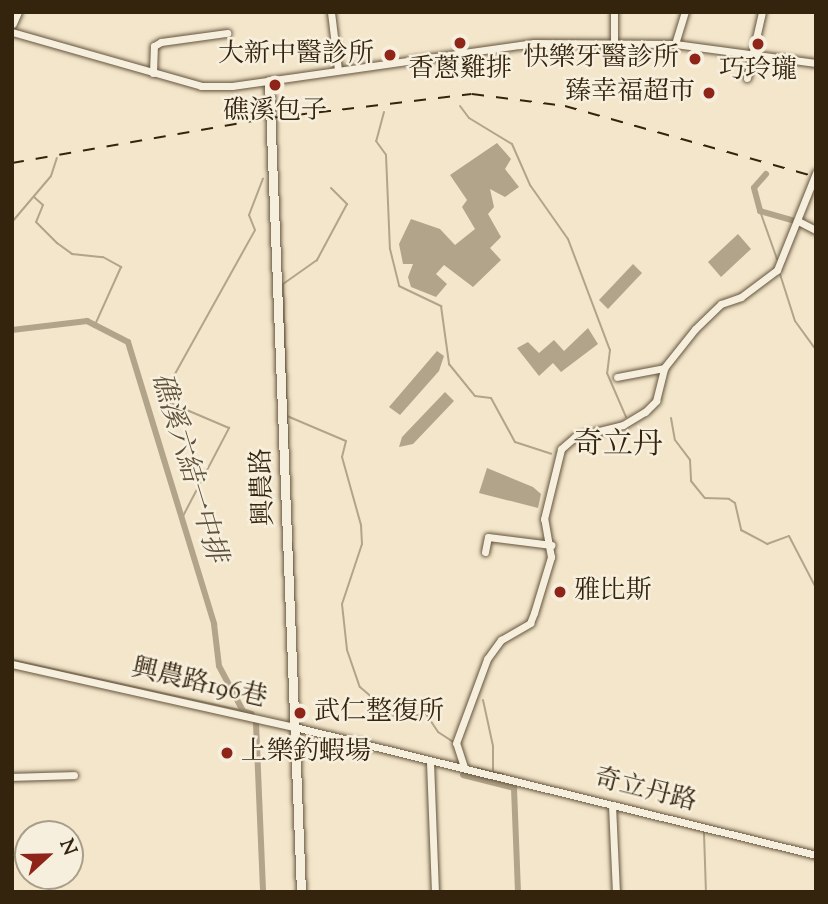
<!DOCTYPE html>
<html>
<head>
<meta charset="utf-8">
<style>
	body { margin:0 }
	#map { position:relative; width:828px; height:904px; overflow:hidden; background:#f3e6cb; font-family:"Sorts Mill Goudy","Noto Serif TC",serif }
	div>[style] { position:absolute }
	.water>* { inset:0; background:#b2a48a }
	.stream>* { height:2px; margin:-1px; padding:0 1px; transform-origin:1px; border-radius:1px; background:#b2a48a }
	.canal>* { height:6px; margin:-3px; padding:0 3px; transform-origin:3px; border-radius:3px; background:#b2a48a }
	.roads { filter:drop-shadow(0 0 2px #64543c) drop-shadow(0 0 2px #64543c) }
	.minor>* { height:7px; margin:-3.5px; padding:0 3.5px; transform-origin:3.5px; border-radius:3.5px; background:#f7efdd }
	.tertiary>* { height:9px; margin:-4.5px; padding:0 4.5px; transform-origin:4.5px; border-radius:4.5px; background:#f7efdd }
	.rail>* { height:2px; margin-top:-1px; transform-origin:0; background:repeating-linear-gradient(90deg,#34240d 0 12px,transparent 0 24px) }
	.dots>* { width:19px; height:19px; translate:-50% -50%; box-sizing:border-box; border:4px solid #f7efdd; border-radius:50% }
	span { translate:-50% -50%; white-space:nowrap; text-align:center; line-height:1.15; -webkit-text-stroke:5px #f7efdd; paint-order:stroke }
	.poi-label { font-size:26px; color:#34240d }
	.right { translate:-100% -50%; text-align:right }
	.left { translate:0 -50%; text-align:left }
	.street-label { font-size:26px; color:#34240d }
	.water-label { font-size:28px; color:#605139; font-style:italic }
	.quarter-label { font-size:30px; color:#34240d }
	.frame { position:absolute; inset:0; border:14px solid #34240d; pointer-events:none }
	.north { position:absolute; left:14px; top:820px; width:70px; height:70px; box-sizing:border-box; background:#f7efdd; border:2px solid #a99e8a; border-radius:50%; rotate:68deg; font-size:19px; font-weight:700; line-height:28px; text-align:center; color:#34240d }
	.north::after { content:''; display:block; margin:auto; width:24px; height:32px; background:#8f2418; clip-path:polygon(50% 0,100% 100%,50% 72%,0 100%) }
</style>
</head>
<body>
<div id="map">
	<div class="water">
		<div style="clip-path:polygon(497px 143px,511px 159px,505px 169px,519px 187px,505px 197px,490px 189px,494px 207px,488px 214px,501px 237px,490px 248px,501px 260px,473px 287px,444px 265px,436px 274px,447px 284px,436px 297px,411px 287px,408px 277px,413px 264px,403px 264px,399px 244px,411px 219px,440px 229px,455px 245px,475px 229px,462px 207px,467px 200px,450px 175px)"></div>
		<div style="clip-path:polygon(738px 234px,751px 249px,721px 277px,708px 262px)"></div>
		<div style="clip-path:polygon(633px 264px,642px 273px,608px 309px,599px 300px)"></div>
		<div style="clip-path:polygon(588px 328px,598px 344px,561px 372px,553px 363px,539px 376px,517px 348px,528px 342px,539px 353px,554px 340px,564px 351px)"></div>
		<div style="clip-path:polygon(437px 351px,444px 356px,439px 371px,400px 415px,389px 407px)"></div>
		<div style="clip-path:polygon(445px 392px,454px 401px,413px 444px,399px 447px,402px 437px)"></div>
		<div style="clip-path:polygon(487px 468px,533px 487px,541px 494px,538px 508px,479px 493px)"></div>
	</div>
	<div class="stream">
		<div style="left:460px;top:106px;width:15px;rotate:53deg"></div>
		<div style="left:469px;top:118px;width:50px;rotate:31.2deg"></div>
		<div style="left:512px;top:144px;width:45px;rotate:66.3deg"></div>
		<div style="left:530px;top:185px;width:66px;rotate:54.9deg"></div>
		<div style="left:568px;top:239px;width:119px;rotate:69.3deg"></div>
		<div style="left:610px;top:350px;width:23px;rotate:97deg"></div>
		<div style="left:607px;top:373px;width:48px;rotate:66.6deg"></div>
		<div style="left:384px;top:112px;width:30px;rotate:105deg"></div>
		<div style="left:376px;top:141px;width:17px;rotate:54deg"></div>
		<div style="left:386px;top:155px;width:94px;rotate:87.6deg"></div>
		<div style="left:390px;top:249px;width:38px;rotate:76deg"></div>
		<div style="left:399px;top:286px;width:47px;rotate:25.5deg"></div>
		<div style="left:441px;top:306px;width:59px;rotate:82.1deg"></div>
		<div style="left:449px;top:364px;width:41px;rotate:50.9deg"></div>
		<div style="left:475px;top:396px;width:16px;rotate:7deg"></div>
		<div style="left:491px;top:398px;width:50px;rotate:61.4deg"></div>
		<div style="left:515px;top:442px;width:38px;rotate:18deg"></div>
		<div style="left:331px;top:188px;width:23px;rotate:45deg"></div>
		<div style="left:347px;top:204px;width:64px;rotate:118.2deg"></div>
		<div style="left:317px;top:260px;width:42px;rotate:144.8deg"></div>
		<div style="left:283px;top:284px;width:132px;rotate:88.3deg"></div>
		<div style="left:287px;top:416px;width:64px;rotate:23deg"></div>
		<div style="left:346px;top:441px;width:16px;rotate:104deg"></div>
		<div style="left:342px;top:457px;width:71px;rotate:74.4deg"></div>
		<div style="left:361px;top:525px;width:19px;rotate:87deg"></div>
		<div style="left:362px;top:544px;width:63px;rotate:108.4deg"></div>
		<div style="left:342px;top:604px;width:46px;rotate:83.8deg"></div>
		<div style="left:347px;top:650px;width:39px;rotate:71deg"></div>
		<div style="left:360px;top:687px;width:48px;rotate:40.7deg"></div>
		<div style="left:396px;top:718px;width:30px;rotate:-8deg"></div>
		<div style="left:426px;top:714px;width:22px;rotate:56deg"></div>
		<div style="left:438px;top:732px;width:20px;rotate:33deg"></div>
		<div style="left:34px;top:197px;width:12px;rotate:42deg"></div>
		<div style="left:43px;top:205px;width:18px;rotate:112deg"></div>
		<div style="left:36px;top:222px;width:30px;rotate:45deg"></div>
		<div style="left:57px;top:243px;width:19px;rotate:36deg"></div>
		<div style="left:72px;top:254px;width:31px;rotate:6deg"></div>
		<div style="left:103px;top:257px;width:21px;rotate:29deg"></div>
		<div style="left:121px;top:267px;width:66px;rotate:114.2deg"></div>
		<div style="left:760px;top:211px;width:51px;rotate:70.5deg"></div>
		<div style="left:12px;top:222px;width:60px;rotate:-49.7deg"></div>
		<div style="left:51px;top:176px;width:19px;rotate:-72deg"></div>
		<div style="left:779px;top:271px;width:52px;rotate:72.3deg"></div>
		<div style="left:795px;top:321px;width:36px;rotate:54deg"></div>
		<div style="left:287px;top:417px;width:26px;rotate:88deg"></div>
		<div style="left:671px;top:418px;width:22px;rotate:80deg"></div>
		<div style="left:675px;top:440px;width:25px;rotate:53deg"></div>
		<div style="left:690px;top:460px;width:21px;rotate:87deg"></div>
		<div style="left:691px;top:481px;width:22px;rotate:51deg"></div>
		<div style="left:705px;top:498px;width:24px;rotate:2deg"></div>
		<div style="left:729px;top:499px;width:7px;rotate:34deg"></div>
		<div style="left:735px;top:503px;width:28px;rotate:77deg"></div>
		<div style="left:741px;top:530px;width:30px;rotate:28deg"></div>
		<div style="left:767px;top:544px;width:23px;rotate:-20deg"></div>
		<div style="left:789px;top:536px;width:59px;rotate:62.6deg"></div>
		<div style="left:182px;top:518px;width:102px;rotate:-62.4deg"></div>
		<div style="left:229px;top:428px;width:74px;rotate:-156.9deg"></div>
		<div style="left:161px;top:399px;width:193px;rotate:-60.9deg"></div>
		<div style="left:255px;top:230px;width:16px;rotate:-112deg"></div>
		<div style="left:249px;top:215px;width:39px;rotate:-69deg"></div>
		<div style="left:292px;top:543px;width:66px;rotate:88.3deg"></div>
		<div style="left:12px;top:660px;width:237px;rotate:12.4deg"></div>
		<div style="left:483px;top:700px;width:47px;rotate:77.7deg"></div>
		<div style="left:493px;top:746px;width:26px;rotate:90deg"></div>
		<div style="left:493px;top:772px;width:10px;rotate:11deg"></div>
		<div style="left:477px;top:768px;width:16px;rotate:15deg"></div>
		<div style="left:704px;top:833px;width:59px;rotate:88.1deg"></div>
	</div>
	<div class="canal">
		<div style="left:766px;top:174px;width:18px;rotate:131deg"></div>
		<div style="left:754px;top:188px;width:24px;rotate:75deg"></div>
		<div style="left:760px;top:211px;width:36px;rotate:16deg"></div>
		<div style="left:12px;top:330px;width:76px;rotate:-6.8deg"></div>
		<div style="left:87px;top:321px;width:46px;rotate:27.1deg"></div>
		<div style="left:128px;top:342px;width:295px;rotate:73deg"></div>
		<div style="left:214px;top:624px;width:42px;rotate:83.2deg"></div>
		<div style="left:219px;top:666px;width:51px;rotate:61.9deg"></div>
		<div style="left:243px;top:711px;width:9px;rotate:18deg"></div>
		<div style="left:256px;top:723px;width:169px;rotate:87.6deg"></div>
		<div style="left:463px;top:775px;width:53px;rotate:14.3deg"></div>
		<div style="left:514px;top:788px;width:104px;rotate:87.8deg"></div>
	</div>
	<div class="roads">
		<div class="minor">
			<div style="left:331px;top:12px;width:58px;rotate:83.1deg"></div>
			<div style="left:12px;top:32px;width:197px;rotate:15.9deg"></div>
			<div style="left:201px;top:86px;width:31px"></div>
			<div style="left:232px;top:86px;width:305px;rotate:-8.1deg"></div>
			<div style="left:534px;top:43px;width:141px;rotate:0.4deg"></div>
			<div style="left:675px;top:44px;width:142px;rotate:7.7deg"></div>
			<div style="left:614px;top:43px;width:31px;rotate:-90deg"></div>
			<div style="left:675px;top:44px;width:34px;rotate:-73deg"></div>
			<div style="left:153px;top:73px;width:27px;rotate:-88deg"></div>
			<div style="left:154px;top:46px;width:8px;rotate:-30deg"></div>
			<div style="left:161px;top:42px;width:67px;rotate:-7.8deg"></div>
			<div style="left:747px;top:78px;width:68px;rotate:-77.2deg"></div>
			<div style="left:800px;top:222px;width:18px;rotate:27deg"></div>
			<div style="left:617px;top:377px;width:48px;rotate:-10.8deg"></div>
			<div style="left:485px;top:552px;width:15px;rotate:-79deg"></div>
			<div style="left:488px;top:537px;width:64px;rotate:7.2deg"></div>
			<div style="left:12px;top:664px;width:290px;rotate:12.6deg"></div>
			<div style="left:295px;top:727px;width:536px;rotate:13.8deg"></div>
			<div style="left:430px;top:762px;width:130px;rotate:87.8deg"></div>
			<div style="left:464px;top:767px;width:25px;rotate:-108deg"></div>
			<div style="left:456px;top:743px;width:90px;rotate:-69.7deg"></div>
			<div style="left:487px;top:659px;width:24px;rotate:-54deg"></div>
			<div style="left:501px;top:640px;width:34px;rotate:-30deg"></div>
			<div style="left:530px;top:623px;width:11px;rotate:-68deg"></div>
			<div style="left:534px;top:613px;width:59px;rotate:-73.1deg"></div>
			<div style="left:551px;top:557px;width:39px;rotate:-100deg"></div>
			<div style="left:544px;top:519px;width:72px;rotate:-76.3deg"></div>
			<div style="left:561px;top:449px;width:18px;rotate:-41deg"></div>
			<div style="left:575px;top:437px;width:49px;rotate:-14deg"></div>
			<div style="left:623px;top:425px;width:26px;rotate:-31deg"></div>
			<div style="left:645px;top:412px;width:16px;rotate:-45deg"></div>
			<div style="left:656px;top:401px;width:34px;rotate:-76deg"></div>
			<div style="left:664px;top:368px;width:50px;rotate:-51.5deg"></div>
			<div style="left:695px;top:329px;width:36px;rotate:-44deg"></div>
			<div style="left:721px;top:304px;width:21px;rotate:-19deg"></div>
			<div style="left:741px;top:297px;width:45px;rotate:-36.9deg"></div>
			<div style="left:777px;top:270px;width:105px;rotate:-68.1deg"></div>
			<div style="left:12px;top:777px;width:62px;rotate:-1.8deg"></div>
			<div style="left:612px;top:805px;width:87px;rotate:87.4deg"></div>
		</div>
		<div class="tertiary">
			<div style="left:12px;top:23px;width:12px;rotate:-66deg"></div>
			<div style="left:269px;top:81px;width:812px;rotate:87.74deg"></div>
		</div>
	</div>
	<div class="rail">
		<div style="left:12px;top:163px;width:263px;rotate:-9.9deg"></div>
		<div style="left:271px;top:118px;width:202px;rotate:-6.8deg"></div>
		<div style="left:472px;top:94px;width:94px;rotate:7.4deg"></div>
		<div style="left:565px;top:106px;width:261px;rotate:15.8deg"></div>
	</div>
	<div class="dots">
		<div style="left:460px;top:43px;background:#8f2418"></div>
		<div style="left:758px;top:44px;background:#8f2418"></div>
		<div style="left:390px;top:55px;background:#8f2418"></div>
		<div style="left:695px;top:59px;background:#8f2418"></div>
		<div style="left:275px;top:85px;background:#8f2418"></div>
		<div style="left:709px;top:93px;background:#8f2418"></div>
		<div style="left:560px;top:592px;background:#8f2418"></div>
		<div style="left:300px;top:713px;background:#8f2418"></div>
		<div style="left:227px;top:753px;background:#8f2418"></div>
	</div>
	<div class="poi-label">
		<span class="right" style="left:374px;top:55px">大新中醫診所</span>
		<span class="right" style="left:679px;top:59px">快樂牙醫診所</span>
		<span style="left:460px;top:70px">香蔥雞排</span>
		<span style="left:758px;top:71px">巧玲瓏</span>
		<span class="right" style="left:695px;top:93px">臻幸福超市</span>
		<span style="left:275px;top:112px">礁溪包子</span>
		<span class="left" style="left:574px;top:592px">雅比斯</span>
		<span class="left" style="left:314px;top:713px">武仁整復所</span>
		<span class="left" style="left:241px;top:753px">上樂釣蝦場</span>
	</div>
	<div class="street-label">
		<span style="left:264px;top:487px;rotate:-92deg">興農路</span>
		<span style="left:199px;top:684px;rotate:13deg">興農路196巷</span>
		<span style="left:645px;top:791px;rotate:14deg">奇立丹路</span>
	</div>
	<div class="water-label">
		<span style="left:188px;top:468px;rotate:73deg">礁溪六結一中排</span>
	</div>
	<div class="quarter-label">
		<span style="left:618px;top:446px">奇立丹</span>
	</div>
	<div class="frame"></div>
	<div class="north">N</div>
</div>
</body>
</html>
